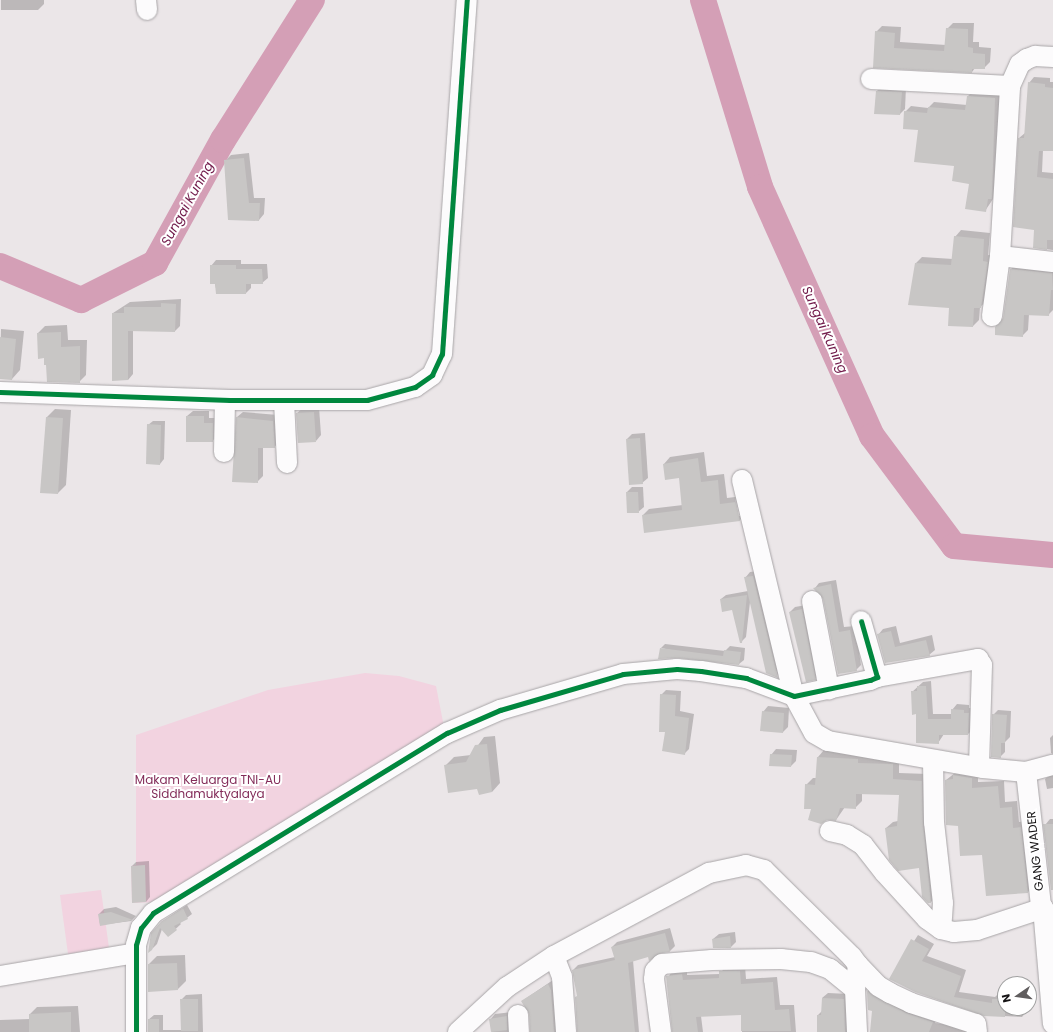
<!DOCTYPE html>
<html>
<head>
<meta charset="utf-8">
<style>
	body { margin:0 }
	#map { position:relative; width:1053px; height:1032px; overflow:hidden; background:#ebe6e8; font-family:Poppins,sans-serif }
	div>[style] { position:absolute }
	.green>* { inset:0; background:#f2d3e0 }
	.shadow>* { inset:0; background:#0003 }
	.river>* { height:26px; margin:-13px; padding:0 13px; transform-origin:13px; border-radius:13px; background:#d49fb6 }
	.building>* { inset:0; background:#c8c6c5 }
	.roads { filter:drop-shadow(0 0 1px #a8a5a7) drop-shadow(0 0 1px #a8a5a7) }
	.minor>* { height:20px; margin:-10px; padding:0 10px; transform-origin:10px; border-radius:10px; background:#fcfbfc }
	.cycleway>* { height:5px; margin:-2.5px; padding:0 2.5px; transform-origin:2.5px; border-radius:2.5px; background:#00873e }
	span { translate:-50% -50%; white-space:nowrap; text-align:center; line-height:1.15; -webkit-text-stroke:4px #fff; paint-order:stroke }
	.park-label { font-size:12px; color:#832c59 }
	.street-label { font-size:12px; color:#151314 }
	.water-label { font-size:13px; color:#711a4a; font-style:italic }
	.north { position:absolute; left:997px; top:976px; width:40px; height:40px; box-sizing:border-box; background:#fff; border:1px solid #a1a1a1; border-radius:50%; rotate:257deg; font-size:11px; font-weight:700; line-height:16px; text-align:center; color:#151314 }
	.north::after { content:''; display:block; margin:auto; width:14px; height:18px; background:#605d5e; clip-path:polygon(50% 0,100% 100%,50% 72%,0 100%) }
</style>
</head>
<body>
<div id="map">
	<div class="green">
		<div style="clip-path:polygon(365px 673px,399px 676px,436px 686px,444px 727px,158px 902px,132px 903px,131px 866px,136px 865px,136px 735px,268px 690px)"></div>
		<div style="clip-path:polygon(101px 890px,109px 948px,68px 954px,60px 895px)"></div>
	</div>
	<div class="shadow">
		<div style="clip-path:polygon(1px 0,44px 0,44px 4px,38px 10px,1px 10px)"></div>
		<div style="clip-path:polygon(953px 23px,974px 23px,973px 42px,979px 42px,979px 47px,991px 48px,990px 62px,984px 68px,975px 68px,972px 72px,874px 67px,876px 32px,882px 26px,901px 27px,900px 42px,946px 45px,947px 29px)"></div>
		<div style="clip-path:polygon(1034px 77px,1050px 78px,1050px 82px,1053px 82px,1053px 150px,1043px 150px,1042px 172px,1053px 173px,1053px 250px,1034px 247px,1035px 229px,1019px 138px,1025px 133px,1029px 83px)"></div>
		<div style="clip-path:polygon(882px 86px,906px 87px,905px 109px,900px 114px,877px 91px)"></div>
		<div style="clip-path:polygon(973px 91px,1000px 93px,997px 193px,985px 211px,970px 183px,956px 165px,919px 129px,905px 112px,911px 106px,928px 108px,934px 102px,967px 105px,968px 96px)"></div>
		<div style="clip-path:polygon(249px 153px,254px 198px,265px 198px,264px 214px,259px 220px,229px 219px,225px 161px,231px 155px)"></div>
		<div style="clip-path:polygon(961px 230px,990px 233px,988px 255px,993px 256px,987px 301px,980px 307px,979px 320px,973px 326px,949px 325px,950px 307px,916px 263px,922px 257px,953px 259px,955px 237px)"></div>
		<div style="clip-path:polygon(216px 260px,241px 260px,241px 264px,267px 264px,268px 278px,262px 283px,251px 283px,251px 288px,246px 293px,217px 293px,211px 266px)"></div>
		<div style="clip-path:polygon(1016px 264px,1053px 268px,1053px 310px,1048px 315px,1029px 314px,1028px 330px,1022px 336px,1004px 318px,1011px 269px)"></div>
		<div style="clip-path:polygon(181px 299px,180px 326px,175px 331px,133px 330px,133px 374px,128px 380px,113px 313px,130px 302px)"></div>
		<div style="clip-path:polygon(67px 325px,68px 340px,87px 340px,86px 375px,79px 382px,45px 357px,38px 333px,45px 326px)"></div>
		<div style="clip-path:polygon(1px 329px,24px 331px,20px 370px,12px 379px,0 378px)"></div>
		<div style="clip-path:polygon(319px 407px,321px 435px,316px 441px,297px 413px,303px 408px)"></div>
		<div style="clip-path:polygon(55px 409px,71px 410px,66px 485px,58px 493px,42px 492px,47px 417px)"></div>
		<div style="clip-path:polygon(193px 411px,209px 411px,209px 418px,218px 418px,218px 436px,212px 441px,187px 416px)"></div>
		<div style="clip-path:polygon(243px 412px,278px 415px,280px 442px,274px 447px,263px 447px,263px 476px,257px 482px,233px 481px,237px 417px)"></div>
		<div style="clip-path:polygon(153px 421px,165px 421px,164px 459px,160px 464px,148px 425px)"></div>
		<div style="clip-path:polygon(645px 433px,648px 478px,642px 483px,627px 439px,632px 434px)"></div>
		<div style="clip-path:polygon(704px 452px,707px 476px,724px 474px,727px 498px,735px 497px,738px 516px,740px 516px,735px 497px,742px 496px,746px 514px,740px 520px,643px 515px,649px 509px,683px 505px,680px 477px,664px 464px,670px 457px)"></div>
		<div style="clip-path:polygon(632px 487px,643px 487px,644px 507px,638px 512px,627px 492px)"></div>
		<div style="clip-path:polygon(758px 571px,783px 671px,778px 676px,750px 602px,746px 637px,741px 642px,733px 609px,721px 599px,726px 595px,748px 591px,745px 578px,750px 572px)"></div>
		<div style="clip-path:polygon(836px 580px,844px 627px,855px 626px,861px 665px,856px 670px,839px 673px,824px 598px,815px 588px,819px 583px)"></div>
		<div style="clip-path:polygon(806px 605px,820px 674px,815px 679px,790px 612px,795px 607px)"></div>
		<div style="clip-path:polygon(896px 626px,900px 643px,932px 635px,935px 650px,929px 655px,886px 662px,878px 635px,883px 629px)"></div>
		<div style="clip-path:polygon(665px 644px,725px 651px,730px 646px,745px 648px,744px 660px,739px 664px,661px 648px)"></div>
		<div style="clip-path:polygon(931px 681px,933px 714px,952px 714px,952px 710px,957px 704px,969px 705px,969px 708px,974px 708px,973px 729px,968px 734px,944px 734px,938px 743px,918px 713px,912px 692px,923px 682px)"></div>
		<div style="clip-path:polygon(666px 690px,681px 691px,680px 711px,694px 714px,689px 749px,684px 754px,666px 731px,661px 695px)"></div>
		<div style="clip-path:polygon(768px 706px,789px 708px,788px 727px,783px 732px,763px 712px)"></div>
		<div style="clip-path:polygon(998px 710px,1011px 711px,1010px 737px,1005px 742px,1005px 752px,1000px 757px,993px 715px)"></div>
		<div style="clip-path:polygon(1053px 735px,1053px 754px,1051px 753px,1050px 738px)"></div>
		<div style="clip-path:polygon(495px 736px,500px 783px,492px 792px,478px 788px,445px 766px,454px 757px,471px 755px,484px 737px)"></div>
		<div style="clip-path:polygon(776px 749px,797px 750px,796px 761px,791px 766px,771px 755px)"></div>
		<div style="clip-path:polygon(824px 750px,899px 758px,899px 773px,928px 774px,938px 895px,931px 902px,929px 902px,919px 867px,886px 828px,893px 822px,898px 821px,900px 794px,862px 793px,862px 801px,855px 808px,845px 807px,836px 820px,812px 808px,806px 785px,813px 778px,817px 778px,818px 757px)"></div>
		<div style="clip-path:polygon(960px 769px,978px 772px,978px 782px,1004px 781px,1005px 802px,1017px 801px,1019px 822px,1026px 821px,1034px 886px,1028px 892px,983px 854px,959px 825px,946px 780px)"></div>
		<div style="clip-path:polygon(1053px 773px,1053px 788px,1047px 789px,1045px 779px)"></div>
		<div style="clip-path:polygon(1050px 819px,1053px 819px,1053px 889px,1045px 825px)"></div>
		<div style="clip-path:polygon(149px 861px,150px 897px,146px 902px,132px 866px,136px 862px)"></div>
		<div style="clip-path:polygon(187px 905px,192px 914px,180px 923px,181px 924px,168px 936px,162px 929px,157px 944px,152px 949px,161px 922px)"></div>
		<div style="clip-path:polygon(116px 907px,136px 916px,131px 921px,100px 925px,99px 914px,104px 909px)"></div>
		<div style="clip-path:polygon(670px 928px,675px 946px,670px 951px,633px 960px,639px 1032px,578px 1032px,578px 995px,573px 970px,578px 965px,615px 957px,612px 947px,617px 942px)"></div>
		<div style="clip-path:polygon(735px 932px,736px 942px,731px 947px,713px 939px,719px 934px)"></div>
		<div style="clip-path:polygon(918px 935px,934px 944px,927px 956px,966px 970px,959px 992px,995px 997px,998px 994px,1005px 994px,1005px 1008px,1027px 1008px,1027px 1011px,1022px 1017px,984px 1015px,890px 978px)"></div>
		<div style="clip-path:polygon(185px 955px,186px 981px,178px 989px,148px 965px,157px 956px)"></div>
		<div style="clip-path:polygon(745px 966px,746px 979px,777px 977px,780px 1005px,794px 1005px,796px 1032px,742px 1032px,742px 1014px,701px 1016px,703px 1032px,673px 1032px,667px 979px,673px 970px,687px 969px,687px 975px,720px 974px,725px 967px)"></div>
		<div style="clip-path:polygon(553px 980px,561px 1032px,531px 1032px,530px 1014px,522px 1001px)"></div>
		<div style="clip-path:polygon(872px 986px,937px 1017px,935px 1023px,971px 1028px,973px 1032px,871px 1032px,873px 1010px,868px 1009px,868px 991px)"></div>
		<div style="clip-path:polygon(828px 993px,849px 994px,851px 1032px,818px 1032px,818px 1015px,822px 1011px,822px 998px)"></div>
		<div style="clip-path:polygon(202px 994px,203px 1032px,148px 1032px,148px 1020px,154px 1015px,163px 1015px,163px 1030px,182px 1030px,181px 1000px,186px 995px)"></div>
		<div style="clip-path:polygon(78px 1006px,80px 1032px,0 1032px,0 1020px,30px 1019px,30px 1014px,37px 1007px)"></div>
		<div style="clip-path:polygon(511px 1012px,514px 1032px,492px 1032px,490px 1020px,495px 1014px)"></div>
	</div>
	<div class="river">
		<div style="left:703px;top:0;width:195px;rotate:73deg"></div>
		<div style="left:760px;top:187px;width:273px;rotate:65.8deg"></div>
		<div style="left:872px;top:436px;width:137px;rotate:53.3deg"></div>
		<div style="left:954px;top:546px;width:99px;rotate:5.2deg"></div>
		<div style="left:0;top:266px;width:88px;rotate:22.8deg"></div>
		<div style="left:81px;top:300px;width:83px;rotate:-26.6deg"></div>
		<div style="left:155px;top:263px;width:141px;rotate:-61.1deg"></div>
		<div style="left:223px;top:140px;width:166px;rotate:-57.6deg"></div>
	</div>
	<div class="building">
		<div style="clip-path:polygon(946px 28px,968px 29px,968px 47px,973px 48px,973px 53px,985px 54px,985px 69px,972px 69px,972px 73px,873px 68px,875px 31px,895px 33px,894px 48px,944px 51px)"></div>
		<div style="clip-path:polygon(1028px 82px,1045px 84px,1045px 87px,1053px 88px,1053px 151px,1039px 151px,1037px 177px,1053px 179px,1053px 240px,1047px 240px,1047px 250px,1033px 248px,1034px 230px,1013px 227px,1018px 138px,1024px 138px)"></div>
		<div style="clip-path:polygon(876px 91px,902px 92px,900px 115px,874px 114px)"></div>
		<div style="clip-path:polygon(967px 96px,995px 98px,992px 199px,988px 199px,986px 212px,965px 209px,969px 184px,952px 181px,954px 166px,914px 162px,918px 130px,903px 129px,904px 111px,927px 113px,928px 107px,965px 110px)"></div>
		<div style="clip-path:polygon(244px 158px,249px 203px,260px 203px,259px 221px,228px 220px,224px 160px)"></div>
		<div style="clip-path:polygon(954px 236px,984px 239px,983px 261px,988px 262px,981px 308px,974px 308px,973px 327px,948px 326px,949px 308px,908px 305px,915px 263px,951px 265px)"></div>
		<div style="clip-path:polygon(210px 265px,236px 265px,236px 269px,262px 269px,263px 284px,246px 284px,246px 294px,216px 294px,215px 284px,210px 284px)"></div>
		<div style="clip-path:polygon(1010px 269px,1052px 273px,1053px 290px,1051px 290px,1049px 316px,1024px 315px,1023px 337px,995px 335px,995px 327px,1003px 318px)"></div>
		<div style="clip-path:polygon(161px 303px,176px 304px,175px 332px,128px 331px,128px 380px,112px 381px,112px 313px,124px 313px,124px 307px,161px 307px)"></div>
		<div style="clip-path:polygon(61px 332px,61px 347px,80px 346px,80px 383px,47px 382px,46px 365px,44px 365px,44px 358px,38px 359px,37px 333px)"></div>
		<div style="clip-path:polygon(0 337px,16px 339px,12px 380px,0 379px)"></div>
		<div style="clip-path:polygon(314px 412px,316px 442px,298px 443px,296px 413px)"></div>
		<div style="clip-path:polygon(186px 416px,204px 416px,204px 423px,213px 423px,213px 442px,186px 442px)"></div>
		<div style="clip-path:polygon(46px 417px,63px 418px,58px 494px,40px 493px)"></div>
		<div style="clip-path:polygon(236px 417px,273px 421px,275px 448px,258px 448px,258px 483px,232px 482px)"></div>
		<div style="clip-path:polygon(147px 424px,161px 425px,160px 465px,146px 464px)"></div>
		<div style="clip-path:polygon(640px 438px,643px 484px,629px 485px,626px 439px)"></div>
		<div style="clip-path:polygon(698px 458px,701px 482px,718px 480px,720px 504px,736px 502px,740px 521px,644px 533px,642px 515px,682px 510px,679px 478px,665px 480px,663px 464px)"></div>
		<div style="clip-path:polygon(626px 492px,638px 492px,639px 513px,627px 513px)"></div>
		<div style="clip-path:polygon(753px 576px,778px 678px,766px 673px,744px 577px)"></div>
		<div style="clip-path:polygon(831px 584px,839px 632px,850px 630px,857px 671px,838px 674px,823px 599px,813px 588px)"></div>
		<div style="clip-path:polygon(747px 595px,742px 643px,740px 643px,732px 610px,722px 612px,720px 599px)"></div>
		<div style="clip-path:polygon(802px 609px,816px 680px,806px 682px,789px 612px)"></div>
		<div style="clip-path:polygon(891px 631px,895px 647px,926px 640px,930px 656px,885px 663px,877px 634px)"></div>
		<div style="clip-path:polygon(660px 648px,723px 656px,724px 650px,741px 652px,739px 665px,678px 658px,658px 659px)"></div>
		<div style="clip-path:polygon(917px 686px,926px 686px,928px 719px,951px 719px,951px 709px,964px 710px,964px 713px,969px 713px,968px 735px,939px 735px,939px 744px,916px 743px,916px 714px,912px 715px,911px 691px,917px 691px)"></div>
		<div style="clip-path:polygon(660px 694px,676px 695px,675px 716px,689px 718px,685px 755px,662px 751px,665px 732px,659px 732px)"></div>
		<div style="clip-path:polygon(762px 711px,784px 713px,783px 733px,760px 731px)"></div>
		<div style="clip-path:polygon(992px 714px,1007px 715px,1005px 743px,1001px 743px,1001px 758px,991px 757px)"></div>
		<div style="clip-path:polygon(487px 744px,492px 792px,479px 795px,477px 789px,448px 793px,444px 765px,466px 762px,475px 745px)"></div>
		<div style="clip-path:polygon(770px 754px,792px 755px,791px 767px,769px 766px)"></div>
		<div style="clip-path:polygon(817px 757px,858px 759px,858px 763px,893px 764px,893px 779px,922px 781px,923px 823px,931px 903px,928px 903px,922px 897px,919px 868px,898px 871px,889px 860px,885px 828px,897px 826px,899px 795px,856px 794px,856px 809px,840px 808px,836px 821px,827px 820px,821px 824px,808px 820px,811px 809px,804px 809px,805px 784px,815px 785px)"></div>
		<div style="clip-path:polygon(953px 775px,972px 778px,972px 788px,998px 786px,1000px 808px,1012px 807px,1013px 828px,1021px 827px,1028px 893px,986px 896px,982px 855px,960px 856px,958px 826px,946px 825px,945px 780px,953px 779px)"></div>
		<div style="clip-path:polygon(1043px 824px,1053px 824px,1053px 890px,1051px 890px)"></div>
		<div style="clip-path:polygon(145px 865px,146px 902px,132px 903px,131px 866px)"></div>
		<div style="clip-path:polygon(183px 908px,188px 919px,174px 926px,177px 930px,168px 937px,160px 928px,152px 950px,148px 953px,151px 933px,161px 922px)"></div>
		<div style="clip-path:polygon(111px 912px,133px 920px,100px 926px,98px 914px)"></div>
		<div style="clip-path:polygon(665px 933px,670px 952px,661px 953px,649px 961px,648px 957px,628px 963px,635px 1032px,577px 1032px,575px 997px,577px 996px,572px 970px,615px 960px,611px 947px)"></div>
		<div style="clip-path:polygon(730px 936px,731px 948px,713px 948px,712px 939px)"></div>
		<div style="clip-path:polygon(911px 939px,929px 949px,922px 961px,961px 976px,954px 997px,992px 1003px,992px 999px,1005px 999px,1005px 1017px,984px 1016px,915px 992px,889px 979px)"></div>
		<div style="clip-path:polygon(177px 963px,178px 990px,148px 992px,148px 964px)"></div>
		<div style="clip-path:polygon(719px 971px,740px 971px,741px 984px,773px 982px,775px 1010px,789px 1009px,791px 1031px,741px 1031px,741px 1015px,696px 1017px,698px 1032px,672px 1032px,666px 976px,682px 974px,683px 980px,719px 978px)"></div>
		<div style="clip-path:polygon(548px 984px,551px 990px,554px 1032px,530px 1032px,529px 1014px,521px 1001px)"></div>
		<div style="clip-path:polygon(867px 991px,906px 1013px,933px 1022px,929px 1032px,870px 1032px,872px 1011px,868px 1010px)"></div>
		<div style="clip-path:polygon(822px 998px,844px 999px,845px 1032px,817px 1032px,817px 1015px,821px 1015px)"></div>
		<div style="clip-path:polygon(180px 999px,198px 999px,198px 1031px,181px 1031px)"></div>
		<div style="clip-path:polygon(71px 1012px,71px 1032px,29px 1032px,29px 1014px)"></div>
		<div style="clip-path:polygon(507px 1016px,507px 1030px,491px 1032px,489px 1019px)"></div>
		<div style="clip-path:polygon(148px 1019px,159px 1019px,159px 1032px,148px 1032px)"></div>
	</div>
	<div class="roads">
		<div class="minor">
			<div style="left:146px;top:0;width:10px;rotate:84deg"></div>
			<div style="left:871px;top:79px;width:139px;rotate:2.9deg"></div>
			<div style="left:1000px;top:256px;width:53px;rotate:6.5deg"></div>
			<div style="left:992px;top:316px;width:61px;rotate:-82.4deg"></div>
			<div style="left:1000px;top:256px;width:170px;rotate:-86.6deg"></div>
			<div style="left:1010px;top:86px;width:24px;rotate:-66deg"></div>
			<div style="left:1020px;top:64px;width:9px;rotate:-36deg"></div>
			<div style="left:1027px;top:59px;width:9px;rotate:-21deg"></div>
			<div style="left:1035px;top:56px;width:18px;rotate:3deg"></div>
			<div style="left:0;top:392px;width:230px;rotate:2deg"></div>
			<div style="left:230px;top:400px;width:137px"></div>
			<div style="left:367px;top:400px;width:50px;rotate:-15.2deg"></div>
			<div style="left:415px;top:387px;width:21px;rotate:-35deg"></div>
			<div style="left:432px;top:375px;width:23px;rotate:-65deg"></div>
			<div style="left:442px;top:354px;width:355px;rotate:-86deg"></div>
			<div style="left:284px;top:401px;width:62px;rotate:87.2deg"></div>
			<div style="left:224px;top:452px;width:52px;rotate:-88.9deg"></div>
			<div style="left:742px;top:480px;width:222px;rotate:76.5deg"></div>
			<div style="left:794px;top:696px;width:42px;rotate:61.6deg"></div>
			<div style="left:814px;top:733px;width:16px;rotate:30deg"></div>
			<div style="left:828px;top:741px;width:157px;rotate:9.9deg"></div>
			<div style="left:983px;top:768px;width:43px;rotate:5.3deg"></div>
			<div style="left:1026px;top:772px;width:28px;rotate:-15deg"></div>
			<div style="left:812px;top:601px;width:90px;rotate:79.1deg"></div>
			<div style="left:877px;top:677px;width:103px;rotate:-10.1deg"></div>
			<div style="left:978px;top:659px;width:7px;rotate:56deg"></div>
			<div style="left:982px;top:665px;width:102px;rotate:91.7deg"></div>
			<div style="left:933px;top:760px;width:62px;rotate:89.1deg"></div>
			<div style="left:934px;top:822px;width:81px;rotate:83.7deg"></div>
			<div style="left:943px;top:903px;width:26px;rotate:94deg"></div>
			<div style="left:1026px;top:772px;width:134px;rotate:83.6deg"></div>
			<div style="left:1041px;top:905px;width:4px;rotate:56deg"></div>
			<div style="left:1043px;top:908px;width:116px;rotate:85.1deg"></div>
			<div style="left:830px;top:831px;width:17px;rotate:13deg"></div>
			<div style="left:847px;top:835px;width:19px;rotate:32deg"></div>
			<div style="left:863px;top:845px;width:34px;rotate:52deg"></div>
			<div style="left:884px;top:872px;width:64px;rotate:47.5deg"></div>
			<div style="left:927px;top:919px;width:17px;rotate:36deg"></div>
			<div style="left:941px;top:929px;width:13px;rotate:13deg"></div>
			<div style="left:954px;top:932px;width:23px;rotate:-5deg"></div>
			<div style="left:977px;top:930px;width:70px;rotate:-18.4deg"></div>
			<div style="left:554px;top:956px;width:22px;rotate:69deg"></div>
			<div style="left:562px;top:977px;width:55px;rotate:85.8deg"></div>
			<div style="left:858px;top:965px;width:29px;rotate:46deg"></div>
			<div style="left:878px;top:986px;width:14px;rotate:30deg"></div>
			<div style="left:890px;top:993px;width:23px;rotate:25deg"></div>
			<div style="left:911px;top:1003px;width:68px;rotate:17.9deg"></div>
			<div style="left:976px;top:1024px;width:8px;rotate:83deg"></div>
			<div style="left:0;top:976px;width:138px;rotate:-9.6deg"></div>
			<div style="left:518px;top:1015px;width:17px;rotate:87deg"></div>
			<div style="left:136px;top:1032px;width:87px;rotate:-90deg"></div>
			<div style="left:136px;top:945px;width:18px;rotate:-74deg"></div>
			<div style="left:141px;top:928px;width:19px;rotate:-51deg"></div>
			<div style="left:153px;top:913px;width:345px;rotate:-31.5deg"></div>
			<div style="left:447px;top:733px;width:58px;rotate:-23.5deg"></div>
			<div style="left:500px;top:710px;width:128px;rotate:-16.3deg"></div>
			<div style="left:623px;top:674px;width:54px;rotate:-5.3deg"></div>
			<div style="left:677px;top:669px;width:24px;rotate:5deg"></div>
			<div style="left:701px;top:671px;width:46px;rotate:8.8deg"></div>
			<div style="left:746px;top:678px;width:51px;rotate:20.6deg"></div>
			<div style="left:794px;top:696px;width:78px;rotate:-11.9deg"></div>
			<div style="left:870px;top:680px;width:8px;rotate:-23deg"></div>
			<div style="left:877px;top:677px;width:58px;rotate:-105.9deg"></div>
			<div style="left:458px;top:1032px;width:67px;rotate:-42.6deg"></div>
			<div style="left:507px;top:987px;width:56px;rotate:-33.4deg"></div>
			<div style="left:554px;top:956px;width:176px;rotate:-28.2deg"></div>
			<div style="left:709px;top:873px;width:38px;rotate:-12deg"></div>
			<div style="left:746px;top:865px;width:19px;rotate:16deg"></div>
			<div style="left:764px;top:870px;width:124px;rotate:44.7deg"></div>
			<div style="left:852px;top:957px;width:10px;rotate:53deg"></div>
			<div style="left:858px;top:965px;width:24px;rotate:97deg"></div>
			<div style="left:661px;top:1032px;width:53px;rotate:-97.5deg"></div>
			<div style="left:654px;top:979px;width:8px;rotate:-83deg"></div>
			<div style="left:655px;top:971px;width:10px;rotate:-45deg"></div>
			<div style="left:662px;top:964px;width:50px;rotate:-4.6deg"></div>
			<div style="left:712px;top:960px;width:69px;rotate:-0.8deg"></div>
			<div style="left:781px;top:959px;width:30px;rotate:6deg"></div>
			<div style="left:811px;top:962px;width:20px;rotate:20deg"></div>
			<div style="left:830px;top:969px;width:32px;rotate:39deg"></div>
			<div style="left:855px;top:989px;width:43px;rotate:87.3deg"></div>
		</div>
	</div>
	<div class="cycleway">
		<div style="left:0;top:392px;width:230px;rotate:2deg"></div>
		<div style="left:230px;top:400px;width:137px"></div>
		<div style="left:367px;top:400px;width:50px;rotate:-15.2deg"></div>
		<div style="left:415px;top:387px;width:21px;rotate:-35deg"></div>
		<div style="left:432px;top:375px;width:23px;rotate:-65deg"></div>
		<div style="left:442px;top:354px;width:355px;rotate:-86deg"></div>
		<div style="left:136px;top:1032px;width:87px;rotate:-90deg"></div>
		<div style="left:136px;top:945px;width:18px;rotate:-74deg"></div>
		<div style="left:141px;top:928px;width:19px;rotate:-51deg"></div>
		<div style="left:153px;top:913px;width:345px;rotate:-31.5deg"></div>
		<div style="left:447px;top:733px;width:58px;rotate:-23.5deg"></div>
		<div style="left:500px;top:710px;width:128px;rotate:-16.3deg"></div>
		<div style="left:623px;top:674px;width:54px;rotate:-5.3deg"></div>
		<div style="left:677px;top:669px;width:24px;rotate:5deg"></div>
		<div style="left:701px;top:671px;width:46px;rotate:8.8deg"></div>
		<div style="left:746px;top:678px;width:51px;rotate:20.6deg"></div>
		<div style="left:794px;top:696px;width:78px;rotate:-11.9deg"></div>
		<div style="left:870px;top:680px;width:8px;rotate:-23deg"></div>
		<div style="left:877px;top:677px;width:58px;rotate:-105.9deg"></div>
	</div>
	<div class="park-label">
		<span style="left:208px;top:787px">Makam Keluarga TNI-AU<br>Siddhamuktyalaya</span>
	</div>
	<div class="street-label">
		<span style="left:1035px;top:851px;rotate:-96deg">GANG WADER</span>
	</div>
	<div class="water-label">
		<span style="left:188px;top:204px;rotate:-61deg">Sungai Kuning</span>
		<span style="left:824px;top:330px;rotate:66deg">Sungai Kuning</span>
	</div>
	<div class="north">N</div>
</div>
</body>
</html>
